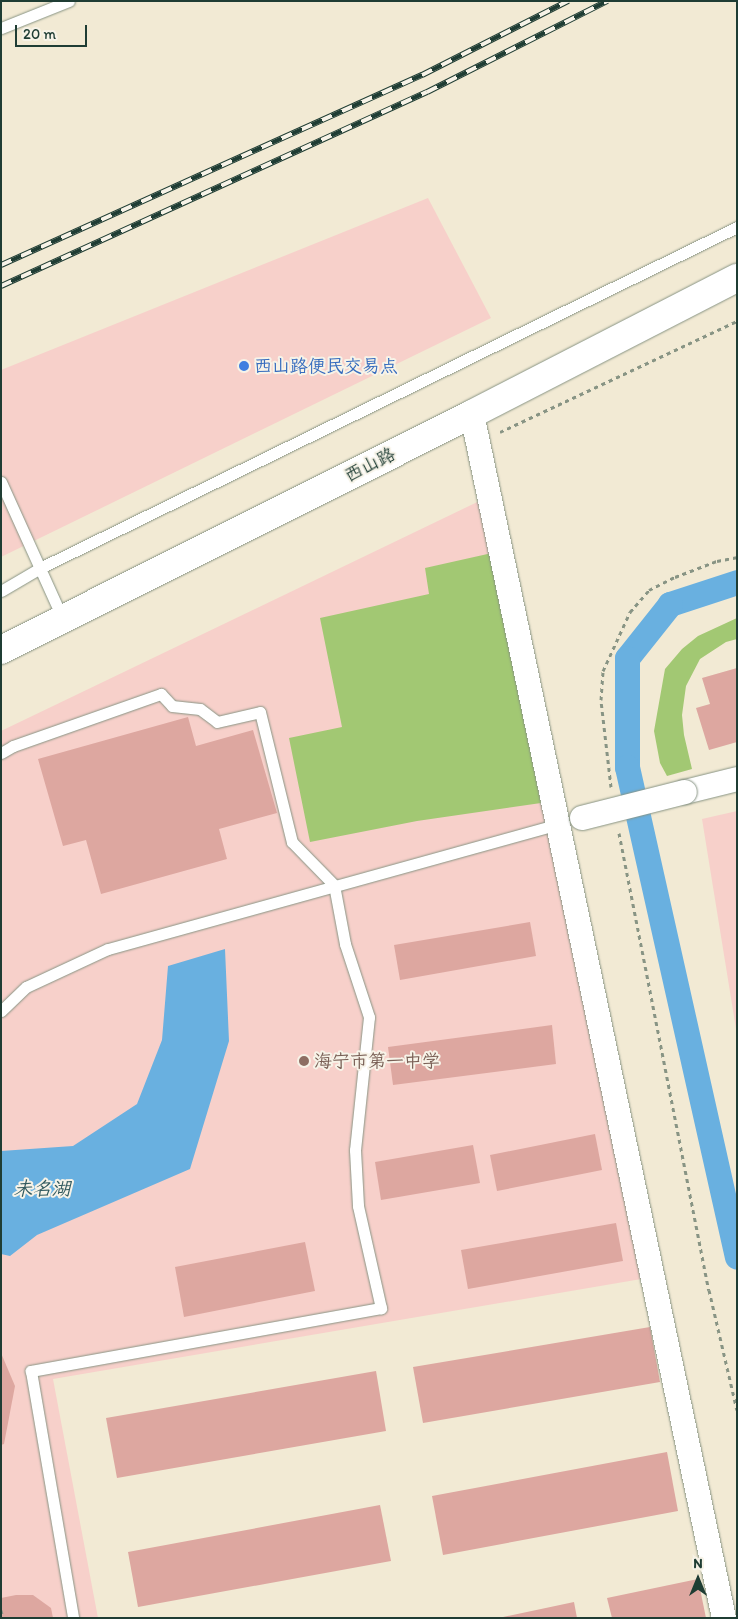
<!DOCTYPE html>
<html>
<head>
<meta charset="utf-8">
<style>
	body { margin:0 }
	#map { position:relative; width:738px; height:1619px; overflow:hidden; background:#f2ead4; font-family:Itim,"LXGW WenKai TC",sans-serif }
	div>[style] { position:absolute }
	.built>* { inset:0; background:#f7d0ca }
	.green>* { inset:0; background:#a2c873 }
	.water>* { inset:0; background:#69b0e0 }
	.canal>* { height:25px; margin:-12.5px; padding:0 12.5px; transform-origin:12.5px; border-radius:12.5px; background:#69b0e0 }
	.building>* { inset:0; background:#dda7a0 }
	.path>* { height:3px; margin-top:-1.5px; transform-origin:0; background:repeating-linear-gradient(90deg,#889484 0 4px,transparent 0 8px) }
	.roads { filter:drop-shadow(0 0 1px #889484) drop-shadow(0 0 1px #889484) }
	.service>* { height:11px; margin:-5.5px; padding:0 5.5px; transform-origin:5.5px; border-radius:5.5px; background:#fff }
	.minor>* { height:24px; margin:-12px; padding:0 12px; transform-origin:12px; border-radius:12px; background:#fff }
	.primary>* { height:28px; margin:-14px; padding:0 14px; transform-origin:14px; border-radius:14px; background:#fff }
	.rail>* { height:5.5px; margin-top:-2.75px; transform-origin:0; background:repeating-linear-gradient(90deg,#f7f3e8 0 11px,#1f3d34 0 22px); box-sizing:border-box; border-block:1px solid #1f3d34 }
	.bridges { filter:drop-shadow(0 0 1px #889484) drop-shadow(0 0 1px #889484) }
	.minor-bridge>* { height:24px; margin:-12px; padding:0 12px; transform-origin:12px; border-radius:12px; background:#fff }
	.dots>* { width:14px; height:14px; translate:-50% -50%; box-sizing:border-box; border:2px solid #f7f3e8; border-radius:50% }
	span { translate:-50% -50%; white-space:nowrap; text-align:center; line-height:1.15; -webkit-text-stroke:4px #f7f3e8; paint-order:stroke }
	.shop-label { font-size:18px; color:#366cbe }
	.left { translate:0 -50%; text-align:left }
	.street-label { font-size:18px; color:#1f3d34 }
	.education-label { font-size:18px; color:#785e54 }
	.water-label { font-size:19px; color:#325a5f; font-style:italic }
	.frame { position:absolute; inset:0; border:2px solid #1f3d34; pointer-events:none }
	.north { position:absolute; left:673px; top:1554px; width:50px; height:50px; -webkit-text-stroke:4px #f7f3e8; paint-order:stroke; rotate:0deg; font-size:14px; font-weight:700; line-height:20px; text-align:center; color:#1f3d34 }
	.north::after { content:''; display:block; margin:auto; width:18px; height:22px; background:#1f3d34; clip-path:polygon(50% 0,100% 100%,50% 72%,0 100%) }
	.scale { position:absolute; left:15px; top:25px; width:72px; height:22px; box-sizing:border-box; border:2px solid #1f3d34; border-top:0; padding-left:6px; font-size:15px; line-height:18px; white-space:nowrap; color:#1f3d34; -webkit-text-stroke:4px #f7f3e8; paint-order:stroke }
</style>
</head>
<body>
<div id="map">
	<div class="built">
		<div style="clip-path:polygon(428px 198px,491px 318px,1px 557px,1px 370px)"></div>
		<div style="clip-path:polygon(494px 494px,653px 1277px,53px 1379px,98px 1618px,1px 1618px,1px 731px)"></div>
		<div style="clip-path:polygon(737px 811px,737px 1035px,702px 819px)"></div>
	</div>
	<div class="green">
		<div style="clip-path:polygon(492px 553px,541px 803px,417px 821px,310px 842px,289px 738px,342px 727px,320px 618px,429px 594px,425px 568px)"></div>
		<div style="clip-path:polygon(737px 618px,737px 639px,726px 642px,700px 659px,686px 686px,682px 715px,684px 735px,692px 769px,667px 776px,660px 763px,654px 731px,665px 669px,682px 649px,698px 636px)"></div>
	</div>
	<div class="water">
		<div style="clip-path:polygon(225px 949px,229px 1041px,190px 1169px,37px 1235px,10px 1256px,1px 1254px,1px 1151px,73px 1146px,137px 1104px,162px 1040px,168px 966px)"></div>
	</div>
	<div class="canal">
		<div style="left:737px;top:582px;width:71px;rotate:161.8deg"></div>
		<div style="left:670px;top:604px;width:69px;rotate:128.5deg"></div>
		<div style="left:627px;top:658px;width:109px;rotate:90deg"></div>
		<div style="left:627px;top:767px;width:502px;rotate:77.35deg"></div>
	</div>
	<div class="building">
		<div style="clip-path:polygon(737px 668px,737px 742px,709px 750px,696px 708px,710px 704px,702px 678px)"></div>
		<div style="clip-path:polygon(188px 717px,196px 746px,253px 730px,277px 813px,219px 829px,227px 859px,101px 894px,86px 840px,63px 846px,38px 759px)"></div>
		<div style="clip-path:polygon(530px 922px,536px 956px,400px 980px,394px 945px)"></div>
		<div style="clip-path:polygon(552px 1025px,556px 1064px,393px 1085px,388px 1047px)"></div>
		<div style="clip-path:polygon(595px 1134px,602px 1170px,497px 1191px,490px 1155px)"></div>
		<div style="clip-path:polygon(473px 1145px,480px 1183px,381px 1200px,375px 1162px)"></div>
		<div style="clip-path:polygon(616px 1223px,623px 1261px,468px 1289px,461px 1250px)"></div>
		<div style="clip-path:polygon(305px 1242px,315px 1291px,184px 1317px,175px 1267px)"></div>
		<div style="clip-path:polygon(650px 1327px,660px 1382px,423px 1423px,413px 1367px)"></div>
		<div style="clip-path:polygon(1px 1353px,15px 1386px,4px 1444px,1px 1445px)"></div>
		<div style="clip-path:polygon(376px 1371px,386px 1431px,117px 1478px,106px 1418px)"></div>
		<div style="clip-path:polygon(667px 1452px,678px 1511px,443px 1555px,432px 1496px)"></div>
		<div style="clip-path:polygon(380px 1505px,391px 1561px,138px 1607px,128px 1552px)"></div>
		<div style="clip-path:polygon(698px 1579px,706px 1618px,612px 1618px,607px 1598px)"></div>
		<div style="clip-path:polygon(16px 1595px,33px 1595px,51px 1608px,53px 1618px,1px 1618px,1px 1598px)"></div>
		<div style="clip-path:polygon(574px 1602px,577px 1618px,503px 1618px,503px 1617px)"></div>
	</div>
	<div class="path">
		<div style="left:500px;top:432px;width:262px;rotate:-25.1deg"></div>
		<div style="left:611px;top:787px;width:88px;rotate:-96.6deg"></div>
		<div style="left:601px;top:700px;width:29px;rotate:-86deg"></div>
		<div style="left:603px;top:671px;width:65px;rotate:-65.4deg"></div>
		<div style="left:630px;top:612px;width:29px;rotate:-49deg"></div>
		<div style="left:649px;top:590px;width:29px;rotate:-27deg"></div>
		<div style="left:675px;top:577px;width:45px;rotate:-20.9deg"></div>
		<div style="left:717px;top:561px;width:20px;rotate:-11deg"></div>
		<div style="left:619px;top:833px;width:466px;rotate:78.9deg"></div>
		<div style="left:709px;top:1290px;width:123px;rotate:76.9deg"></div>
		<div style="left:1px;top:1610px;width:8px;rotate:76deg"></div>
	</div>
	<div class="roads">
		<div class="service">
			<div style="left:1px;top:28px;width:73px;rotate:-21.7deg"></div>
			<div style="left:1px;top:482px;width:150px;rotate:65.7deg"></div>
			<div style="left:1px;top:591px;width:45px;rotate:-30.5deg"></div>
			<div style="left:40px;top:568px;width:776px;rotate:-26.07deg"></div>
			<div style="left:1px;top:753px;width:14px;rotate:-30deg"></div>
			<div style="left:13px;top:746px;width:157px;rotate:-19.4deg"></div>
			<div style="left:161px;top:694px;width:16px;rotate:47deg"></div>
			<div style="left:172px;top:706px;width:28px;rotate:6deg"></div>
			<div style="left:200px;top:709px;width:21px;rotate:37deg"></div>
			<div style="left:217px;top:722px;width:44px;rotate:-13.1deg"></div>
			<div style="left:260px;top:712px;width:134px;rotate:76.2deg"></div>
			<div style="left:292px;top:842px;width:60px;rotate:45.7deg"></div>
			<div style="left:334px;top:885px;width:60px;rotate:79.4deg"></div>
			<div style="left:345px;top:944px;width:77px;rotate:71.8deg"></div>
			<div style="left:369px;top:1017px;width:134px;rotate:96deg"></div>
			<div style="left:355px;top:1150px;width:56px;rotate:86.9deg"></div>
			<div style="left:358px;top:1206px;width:105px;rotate:77.3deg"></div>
			<div style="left:381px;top:1308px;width:356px;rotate:169.8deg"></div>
			<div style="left:31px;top:1371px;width:251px;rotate:80.3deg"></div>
			<div style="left:1px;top:1011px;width:35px;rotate:-44deg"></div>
			<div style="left:26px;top:987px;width:90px;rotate:-24.9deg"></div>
			<div style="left:108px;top:949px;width:467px;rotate:-15.5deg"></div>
		</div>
		<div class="minor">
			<div style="left:472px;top:414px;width:1230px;rotate:78.18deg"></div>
			<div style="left:685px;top:792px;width:54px;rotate:-14deg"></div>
		</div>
		<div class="primary">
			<div style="left:1px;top:650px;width:527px;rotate:-26.61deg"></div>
			<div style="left:472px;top:414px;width:298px;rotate:-27.2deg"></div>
		</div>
	</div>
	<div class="rail">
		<div style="left:1px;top:265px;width:462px;rotate:-24.3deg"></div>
		<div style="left:422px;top:75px;width:164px;rotate:-26.9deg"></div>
		<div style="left:1px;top:286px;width:468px;rotate:-24.5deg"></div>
		<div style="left:427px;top:92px;width:202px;rotate:-26.8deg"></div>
	</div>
	<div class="bridges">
		<div class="minor-bridge">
			<div style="left:582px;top:818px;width:106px;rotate:-14.2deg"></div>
		</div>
	</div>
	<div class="dots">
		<div style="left:244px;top:366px;background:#3f7fe0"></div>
		<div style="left:304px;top:1061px;background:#8d6e63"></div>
	</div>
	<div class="shop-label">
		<span class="left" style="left:254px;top:366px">西山路便民交易点</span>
	</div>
	<div class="street-label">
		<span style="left:370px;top:465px;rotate:-27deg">西山路</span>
	</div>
	<div class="education-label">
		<span class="left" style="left:314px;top:1061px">海宁市第一中学</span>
	</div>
	<div class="water-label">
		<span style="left:42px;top:1189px">未名湖</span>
	</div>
	<div class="frame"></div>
	<div class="north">N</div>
	<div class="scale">20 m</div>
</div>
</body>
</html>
